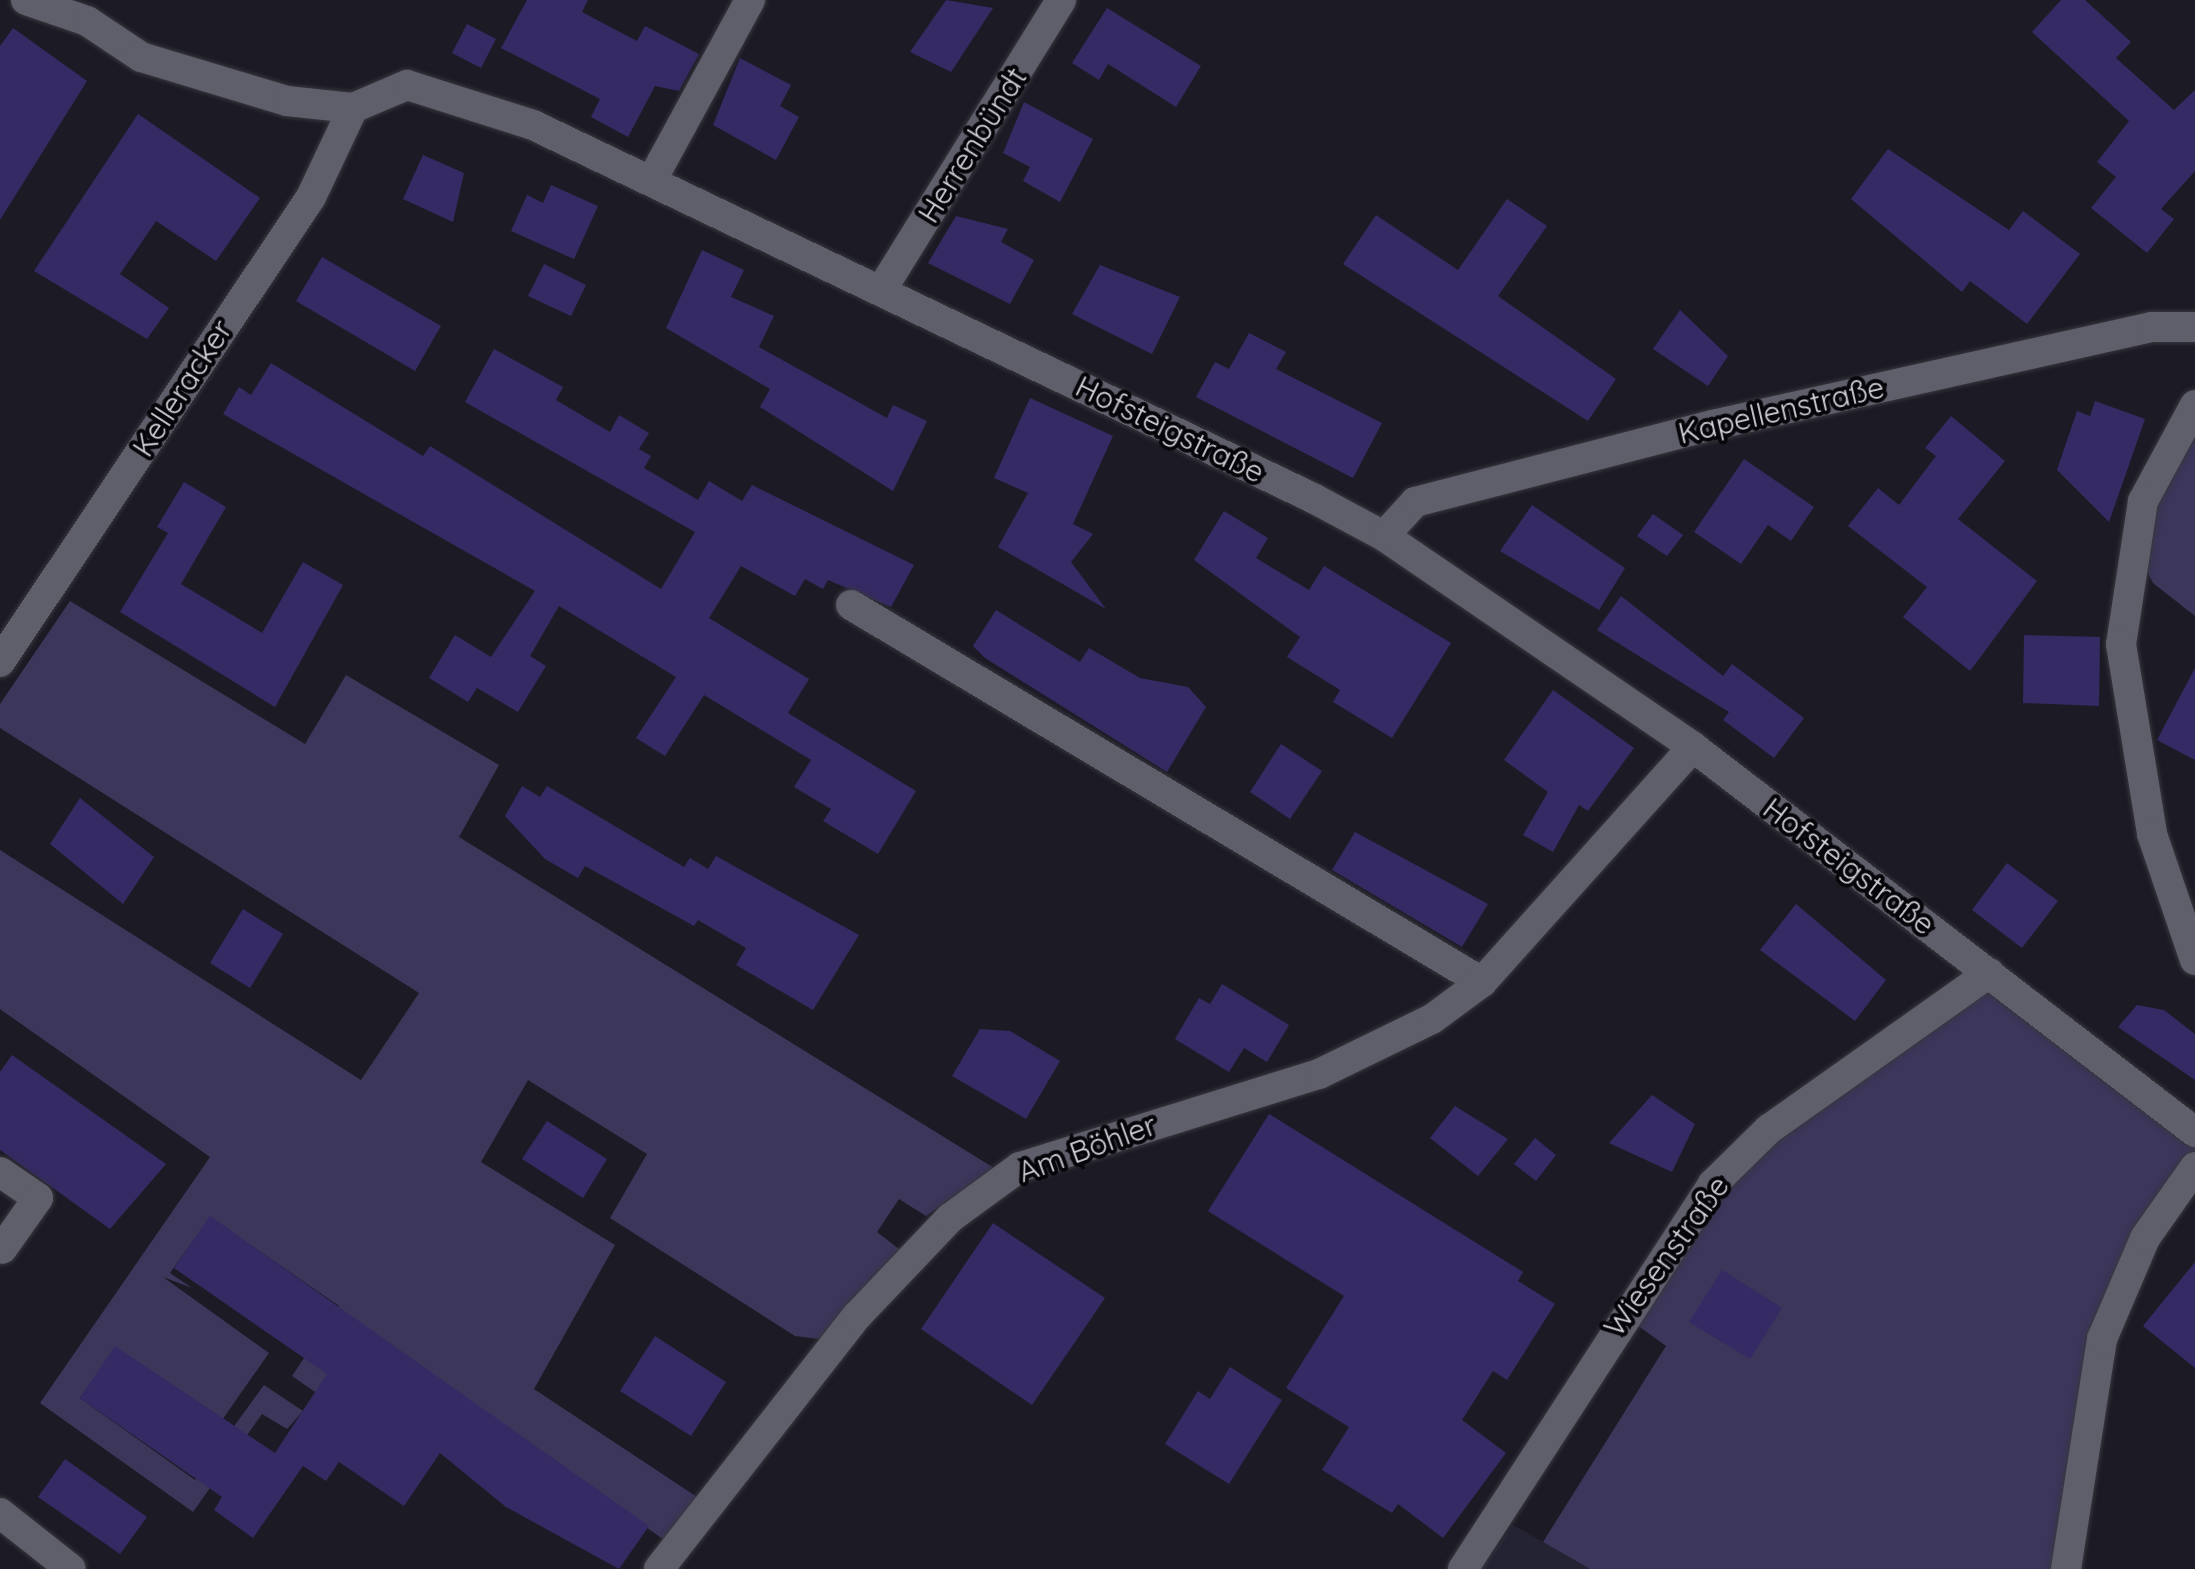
<!DOCTYPE html>
<html>
<head>
<meta charset="utf-8">
<style>
	body { margin:0 }
	#map { position:relative; width:2195px; height:1569px; overflow:hidden; background:#1c1b25; font-family:Quicksand,sans-serif }
	div>[style] { position:absolute }
	.built>* { inset:0; background:#242333 }
	.green>* { inset:0; background:#3b365a }
	.building>* { inset:0; background:#362a64 }
	.roads { filter:drop-shadow(0 0 2px #37373e) drop-shadow(0 0 2px #37373e) }
	.minor>* { height:30px; margin:-15px; padding:0 15px; transform-origin:15px; border-radius:15px; background:#5f5e6b }
	span { translate:-50% -50%; white-space:nowrap; text-align:center; line-height:1.15; -webkit-text-stroke:8px #06060a; paint-order:stroke }
	.street-label { font-size:30px; color:#d2d1d8 }
</style>
</head>
<body>
<div id="map">
	<div class="built">
		<div style="clip-path:polygon(1513px 1525px,1543px 1542px,1590px 1569px,1481px 1569px)"></div>
	</div>
	<div class="green">
		<div style="clip-path:polygon(2195px 430px,2195px 616px,2153px 583px,2142px 561px,2167px 478px)"></div>
		<div style="clip-path:polygon(70px 601px,305px 744px,346px 675px,499px 765px,459px 837px,994px 1168px,926px 1216px,899px 1199px,877px 1232px,899px 1249px,819px 1339px,795px 1336px,610px 1218px,647px 1154px,528px 1080px,481px 1162px,615px 1245px,534px 1389px,697px 1497px,663px 1539px,494px 1421px,327px 1383px,315px 1392px,292px 1376px,339px 1306px,210px 1217px,170px 1273px,192px 1288px,163px 1277px,269px 1353px,222px 1420px,116px 1347px,80px 1398px,195px 1480px,264px 1385px,303px 1411px,287px 1429px,262px 1414px,193px 1512px,40px 1403px,210px 1157px,0 1009px,0 850px,361px 1080px,419px 993px,0 728px,0 704px)"></div>
		<div style="clip-path:polygon(1989px 973px,2195px 1132px,2195px 1168px,2129px 1266px,2066px 1569px,1590px 1569px,1543px 1542px,1666px 1346px,1622px 1314px,1726px 1171px)"></div>
	</div>
	<div class="building">
		<div style="clip-path:polygon(527px 0,588px 0,582px 12px,637px 41px,645px 26px,699px 54px,679px 91px,655px 86px,628px 137px,591px 117px,600px 99px,501px 48px)"></div>
		<div style="clip-path:polygon(946px 0,993px 8px,951px 72px,910px 52px)"></div>
		<div style="clip-path:polygon(2061px 0,2085px 0,2131px 42px,2116px 58px,2174px 110px,2195px 90px,2195px 171px,2161px 209px,2174px 219px,2147px 253px,2091px 208px,2116px 177px,2097px 162px,2129px 121px,2032px 32px)"></div>
		<div style="clip-path:polygon(1107px 8px,1201px 66px,1176px 107px,1108px 64px,1099px 80px,1072px 63px)"></div>
		<div style="clip-path:polygon(467px 24px,496px 39px,481px 68px,452px 53px)"></div>
		<div style="clip-path:polygon(13px 28px,87px 81px,0 220px,0 46px)"></div>
		<div style="clip-path:polygon(740px 58px,791px 85px,780px 106px,799px 117px,776px 160px,713px 125px)"></div>
		<div style="clip-path:polygon(1024px 102px,1093px 139px,1060px 202px,1023px 181px,1030px 167px,1003px 153px)"></div>
		<div style="clip-path:polygon(138px 114px,260px 198px,216px 261px,156px 221px,120px 274px,169px 308px,147px 339px,34px 271px)"></div>
		<div style="clip-path:polygon(1888px 149px,2009px 230px,2023px 211px,2080px 254px,2027px 324px,1970px 281px,1962px 292px,1851px 199px)"></div>
		<div style="clip-path:polygon(423px 155px,464px 173px,453px 222px,403px 199px)"></div>
		<div style="clip-path:polygon(551px 185px,598px 206px,574px 259px,511px 231px,527px 195px,543px 203px)"></div>
		<div style="clip-path:polygon(1507px 199px,1547px 226px,1498px 296px,1616px 379px,1588px 421px,1343px 264px,1376px 215px,1458px 270px)"></div>
		<div style="clip-path:polygon(956px 216px,1008px 229px,1001px 242px,1034px 260px,1010px 304px,928px 263px)"></div>
		<div style="clip-path:polygon(702px 250px,744px 270px,731px 297px,774px 316px,759px 347px,887px 418px,893px 405px,927px 421px,893px 491px,760px 407px,770px 389px,666px 328px)"></div>
		<div style="clip-path:polygon(322px 257px,441px 326px,415px 371px,296px 301px)"></div>
		<div style="clip-path:polygon(544px 264px,586px 285px,571px 316px,528px 296px)"></div>
		<div style="clip-path:polygon(1100px 265px,1180px 297px,1152px 354px,1072px 314px)"></div>
		<div style="clip-path:polygon(1680px 310px,1728px 356px,1708px 386px,1653px 349px)"></div>
		<div style="clip-path:polygon(1249px 333px,1286px 352px,1276px 369px,1382px 423px,1353px 478px,1196px 397px,1215px 362px,1229px 369px)"></div>
		<div style="clip-path:polygon(494px 349px,563px 387px,556px 400px,610px 432px,619px 415px,649px 433px,639px 449px,651px 456px,644px 468px,698px 500px,709px 481px,742px 501px,752px 485px,914px 565px,891px 607px,828px 580px,823px 589px,805px 579px,795px 596px,741px 566px,709px 618px,809px 679px,788px 713px,916px 791px,878px 854px,823px 821px,831px 809px,794px 787px,811px 760px,704px 695px,665px 756px,636px 738px,676px 677px,559px 606px,530px 656px,546px 666px,518px 712px,477px 688px,468px 702px,429px 678px,455px 635px,491px 657px,535px 591px,223px 414px,239px 387px,251px 395px,271px 363px,423px 456px,430px 446px,661px 589px,695px 532px,465px 402px)"></div>
		<div style="clip-path:polygon(1030px 398px,1113px 436px,1073px 524px,1093px 534px,1071px 562px,1106px 609px,998px 547px,1028px 493px,994px 478px)"></div>
		<div style="clip-path:polygon(2095px 401px,2145px 419px,2109px 522px,2057px 470px,2077px 411px,2090px 416px)"></div>
		<div style="clip-path:polygon(1951px 416px,2005px 461px,1958px 519px,2037px 581px,1970px 671px,1903px 617px,1927px 587px,1848px 526px,1878px 488px,1899px 505px,1936px 456px,1925px 448px)"></div>
		<div style="clip-path:polygon(1744px 459px,1814px 507px,1791px 541px,1768px 525px,1741px 564px,1694px 532px)"></div>
		<div style="clip-path:polygon(184px 482px,226px 507px,181px 584px,262px 633px,303px 562px,343px 585px,275px 707px,120px 612px,168px 533px,157px 527px)"></div>
		<div style="clip-path:polygon(1532px 505px,1625px 568px,1599px 610px,1500px 551px)"></div>
		<div style="clip-path:polygon(1224px 511px,1268px 538px,1256px 558px,1309px 590px,1324px 566px,1451px 643px,1392px 738px,1333px 702px,1340px 690px,1287px 657px,1300px 637px,1194px 560px)"></div>
		<div style="clip-path:polygon(1653px 514px,1683px 535px,1667px 556px,1637px 536px)"></div>
		<div style="clip-path:polygon(1621px 596px,1723px 676px,1732px 664px,1804px 718px,1774px 758px,1723px 720px,1729px 712px,1597px 630px)"></div>
		<div style="clip-path:polygon(996px 610px,1080px 662px,1089px 648px,1140px 678px,1188px 687px,1206px 707px,1167px 772px,985px 658px,973px 646px)"></div>
		<div style="clip-path:polygon(2024px 635px,2100px 637px,2099px 706px,2023px 703px)"></div>
		<div style="clip-path:polygon(2195px 668px,2195px 760px,2157px 740px)"></div>
		<div style="clip-path:polygon(1553px 690px,1634px 748px,1588px 811px,1579px 805px,1553px 852px,1523px 835px,1548px 792px,1504px 760px)"></div>
		<div style="clip-path:polygon(1281px 744px,1322px 771px,1290px 819px,1250px 792px)"></div>
		<div style="clip-path:polygon(522px 786px,540px 797px,547px 786px,684px 867px,690px 858px,708px 869px,716px 856px,859px 935px,813px 1010px,736px 965px,746px 948px,698px 920px,694px 926px,585px 866px,578px 878px,545px 859px,505px 816px)"></div>
		<div style="clip-path:polygon(80px 798px,154px 857px,123px 904px,50px 844px)"></div>
		<div style="clip-path:polygon(1355px 832px,1488px 904px,1462px 947px,1332px 870px)"></div>
		<div style="clip-path:polygon(2007px 863px,2058px 901px,2022px 948px,1972px 910px)"></div>
		<div style="clip-path:polygon(1796px 904px,1886px 980px,1855px 1021px,1760px 950px)"></div>
		<div style="clip-path:polygon(243px 909px,283px 934px,250px 988px,210px 963px)"></div>
		<div style="clip-path:polygon(1222px 984px,1289px 1025px,1267px 1062px,1244px 1048px,1229px 1072px,1175px 1039px,1199px 998px,1210px 1004px)"></div>
		<div style="clip-path:polygon(2137px 1005px,2164px 1010px,2195px 1034px,2195px 1080px,2118px 1027px)"></div>
		<div style="clip-path:polygon(980px 1029px,1010px 1031px,1060px 1061px,1026px 1119px,952px 1076px)"></div>
		<div style="clip-path:polygon(12px 1055px,166px 1164px,110px 1229px,0 1150px,0 1072px)"></div>
		<div style="clip-path:polygon(1652px 1095px,1695px 1124px,1672px 1172px,1609px 1143px)"></div>
		<div style="clip-path:polygon(1455px 1106px,1508px 1139px,1478px 1176px,1430px 1138px)"></div>
		<div style="clip-path:polygon(1269px 1114px,1523px 1272px,1518px 1281px,1555px 1304px,1507px 1380px,1493px 1371px,1462px 1420px,1506px 1453px,1443px 1538px,1398px 1504px,1392px 1513px,1322px 1470px,1349px 1427px,1286px 1388px,1344px 1296px,1208px 1211px)"></div>
		<div style="clip-path:polygon(547px 1121px,607px 1159px,583px 1198px,522px 1159px)"></div>
		<div style="clip-path:polygon(1535px 1138px,1556px 1155px,1536px 1181px,1514px 1164px)"></div>
		<div style="clip-path:polygon(210px 1216px,649px 1526px,619px 1569px,506px 1507px,440px 1453px,404px 1506px,339px 1462px,326px 1481px,303px 1466px,253px 1538px,214px 1510px,222px 1497px,80px 1398px,115px 1346px,275px 1453px,327px 1374px,174px 1268px)"></div>
		<div style="clip-path:polygon(993px 1223px,1105px 1298px,1032px 1405px,921px 1329px)"></div>
		<div style="clip-path:polygon(2195px 1262px,2195px 1368px,2143px 1326px)"></div>
		<div style="clip-path:polygon(1722px 1270px,1782px 1308px,1750px 1359px,1689px 1322px)"></div>
		<div style="clip-path:polygon(655px 1336px,726px 1382px,691px 1436px,620px 1391px)"></div>
		<div style="clip-path:polygon(1230px 1367px,1282px 1400px,1229px 1484px,1165px 1444px,1198px 1391px,1210px 1399px)"></div>
		<div style="clip-path:polygon(65px 1459px,147px 1517px,120px 1554px,38px 1497px)"></div>
	</div>
	<div class="roads">
		<div class="minor">
			<div style="left:26px;top:0;width:65px;rotate:19deg"></div>
			<div style="left:87px;top:21px;width:65px;rotate:33.7deg"></div>
			<div style="left:141px;top:57px;width:152px;rotate:16.8deg"></div>
			<div style="left:287px;top:101px;width:66px;rotate:6.1deg"></div>
			<div style="left:353px;top:108px;width:59px;rotate:-23.1deg"></div>
			<div style="left:407px;top:85px;width:132px;rotate:17.6deg"></div>
			<div style="left:533px;top:125px;width:865px;rotate:25.56deg"></div>
			<div style="left:1313px;top:498px;width:81px;rotate:28.2deg"></div>
			<div style="left:1384px;top:536px;width:374px;rotate:34.3deg"></div>
			<div style="left:1693px;top:747px;width:633px;rotate:37.49deg"></div>
			<div style="left:653px;top:178px;width:203px;rotate:-61.4deg"></div>
			<div style="left:882px;top:289px;width:340px;rotate:-58.2deg"></div>
			<div style="left:2195px;top:405px;width:109px;rotate:118.4deg"></div>
			<div style="left:2143px;top:501px;width:145px;rotate:98.7deg"></div>
			<div style="left:2121px;top:644px;width:193px;rotate:80.7deg"></div>
			<div style="left:2152px;top:834px;width:133px;rotate:71.2deg"></div>
			<div style="left:1384px;top:536px;width:46px;rotate:-47.6deg"></div>
			<div style="left:1415px;top:502px;width:308px;rotate:-14.5deg"></div>
			<div style="left:1713px;top:425px;width:450px;rotate:-12.6deg"></div>
			<div style="left:2152px;top:327px;width:43px"></div>
			<div style="left:851px;top:605px;width:735px;rotate:30.86deg"></div>
			<div style="left:0;top:662px;width:559px;rotate:-56.22deg"></div>
			<div style="left:311px;top:197px;width:98px;rotate:-64.7deg"></div>
			<div style="left:0;top:1172px;width:46px;rotate:34.4deg"></div>
			<div style="left:38px;top:1198px;width:62px;rotate:125.2deg"></div>
			<div style="left:0;top:1513px;width:90px;rotate:38.3deg"></div>
			<div style="left:659px;top:1569px;width:321px;rotate:-52deg"></div>
			<div style="left:857px;top:1316px;width:135px;rotate:-46.5deg"></div>
			<div style="left:950px;top:1218px;width:87px;rotate:-36.1deg"></div>
			<div style="left:1020px;top:1167px;width:313px;rotate:-17.3deg"></div>
			<div style="left:1319px;top:1074px;width:126px;rotate:-26deg"></div>
			<div style="left:1432px;top:1019px;width:62px;rotate:-36.5deg"></div>
			<div style="left:1482px;top:982px;width:316px;rotate:-48.1deg"></div>
			<div style="left:1463px;top:1569px;width:459px;rotate:-57deg"></div>
			<div style="left:1713px;top:1184px;width:78px;rotate:-44.5deg"></div>
			<div style="left:1769px;top:1129px;width:270px;rotate:-35.3deg"></div>
			<div style="left:2066px;top:1569px;width:233px;rotate:-81.1deg"></div>
			<div style="left:2102px;top:1339px;width:110px;rotate:-66.9deg"></div>
			<div style="left:2145px;top:1238px;width:87px;rotate:-54.8deg"></div>
		</div>
	</div>
	<div class="street-label">
		<span style="left:972px;top:145px;rotate:-58deg">Herrenbündt</span>
		<span style="left:182px;top:388px;rotate:-57deg">Kelleracker</span>
		<span style="left:1781px;top:410px;rotate:-13deg">Kapellenstraße</span>
		<span style="left:1170px;top:429px;rotate:26deg">Hofsteigstraße</span>
		<span style="left:1849px;top:866px;rotate:37deg">Hofsteigstraße</span>
		<span style="left:1087px;top:1148px;rotate:-20deg">Am Böhler</span>
		<span style="left:1666px;top:1256px;rotate:-54deg">Wiesenstraße</span>
	</div>
</div>
</body>
</html>
